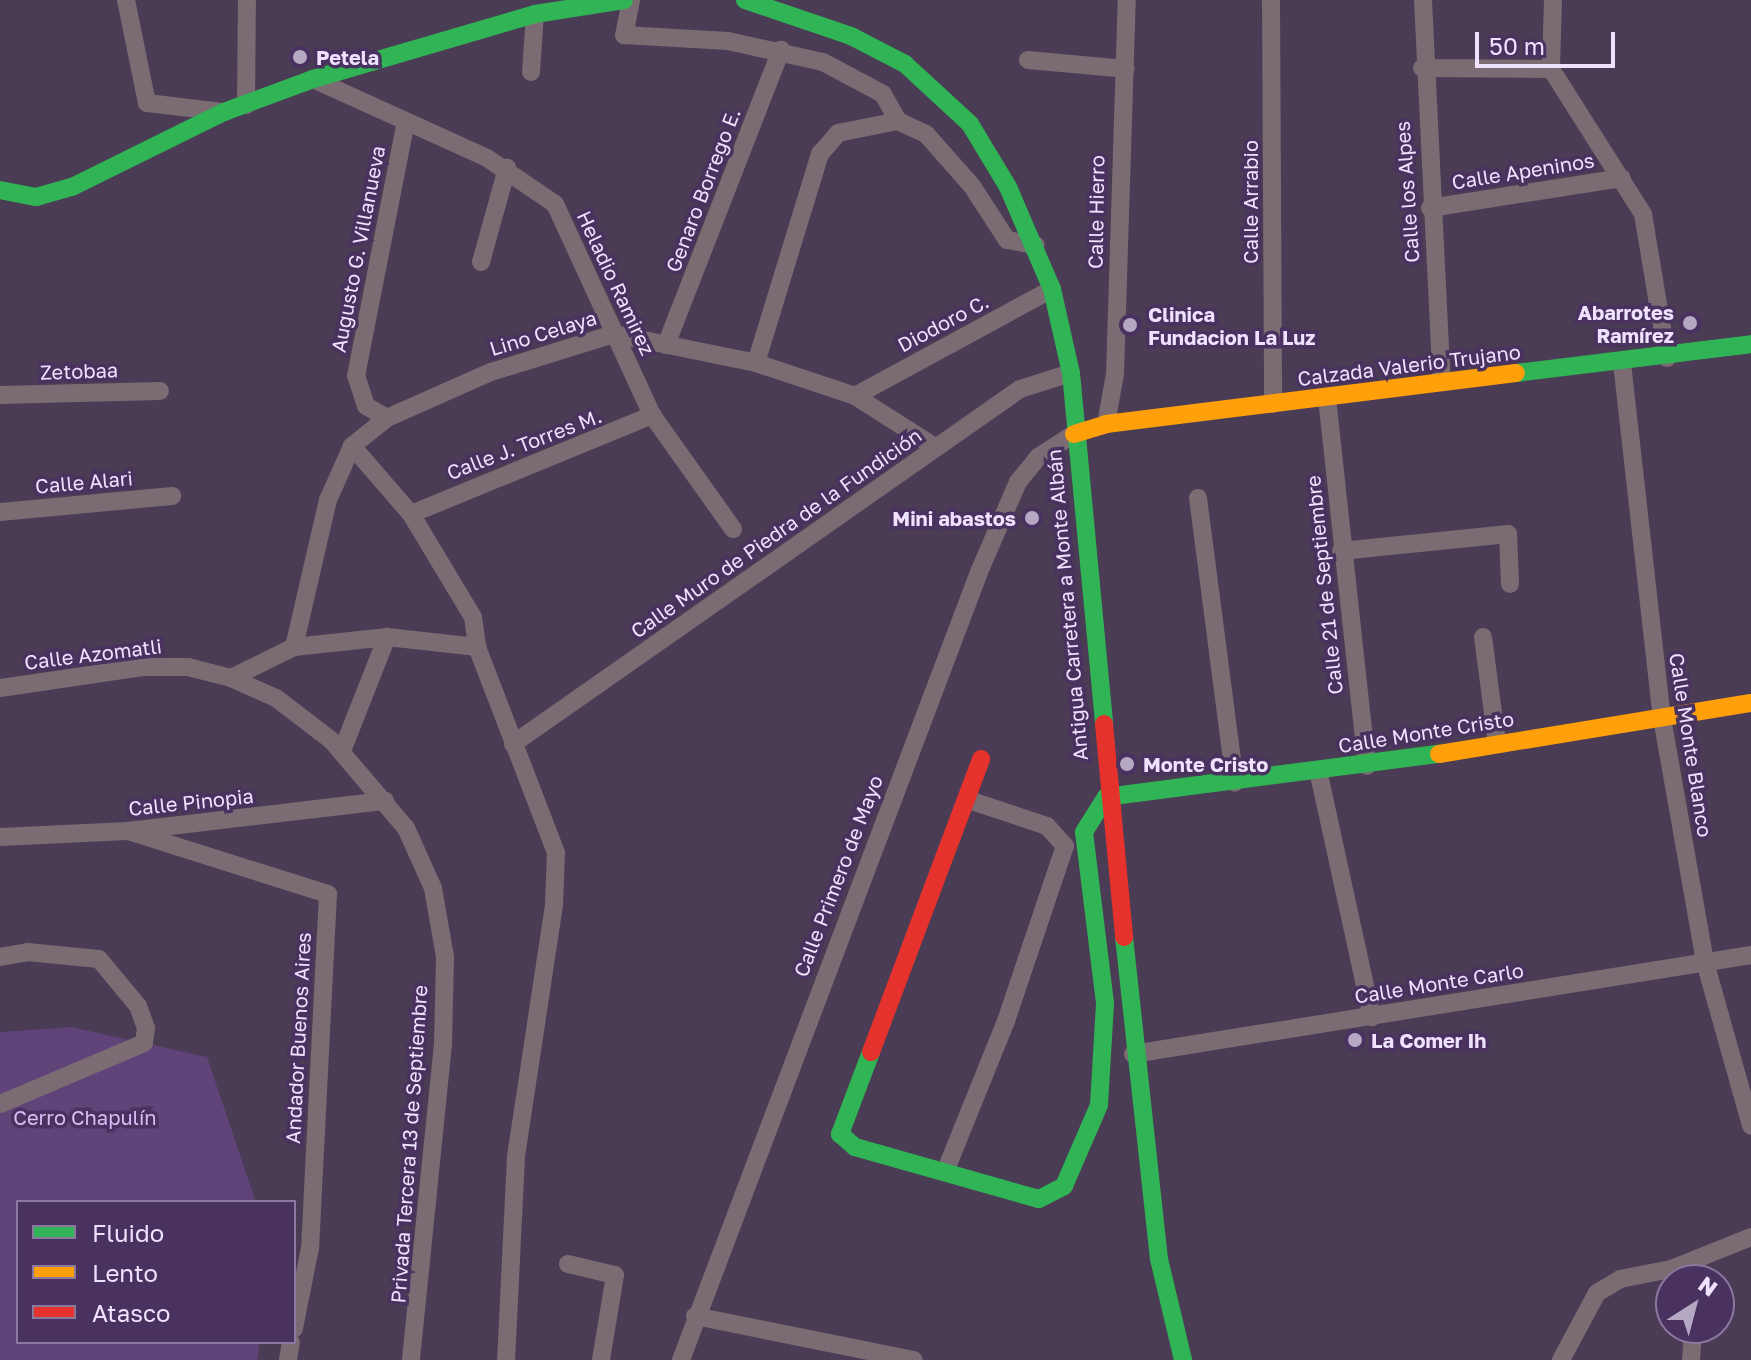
<!DOCTYPE html>
<html>
<head>
<meta charset="utf-8">
<style>
	body { margin:0 }
	#map { position:relative; width:1751px; height:1360px; overflow:hidden; background:#493c54; font-family:"Golos Text",sans-serif }
	div>[style] { position:absolute }
	.green>* { inset:0; background:#5f4379 }
	.street>* { height:18px; margin:-9px; padding:0 9px; transform-origin:9px; border-radius:9px; background:#7a6c72 }
	.fast>* { height:18px; margin:-9px; padding:0 9px; transform-origin:9px; border-radius:9px; background:#30b455 }
	.slow>* { height:18px; margin:-9px; padding:0 9px; transform-origin:9px; border-radius:9px; background:#ff9f0a }
	.jam>* { height:18px; margin:-9px; padding:0 9px; transform-origin:9px; border-radius:9px; background:#e5322d }
	.dots>* { width:22px; height:22px; translate:-50% -50%; box-sizing:border-box; border:4px solid #49325f; border-radius:50% }
	span { translate:-50% -50%; white-space:nowrap; text-align:center; line-height:1.15; -webkit-text-stroke:7px #49325f; paint-order:stroke }
	.poi-label { font-size:20px; color:#efe2fe; font-weight:700 }
	.left { translate:0 -50%; text-align:left }
	.right { translate:-100% -50%; text-align:right }
	.street-label { font-size:20px; color:#efe2fe }
	.park-label { font-size:20px; color:#dabcf9 }
	.legend { position:absolute; left:16px; top:1200px; width:280px; height:144px; box-sizing:border-box; background:#49325f; border:2px solid #8b789f; margin:0; padding:10px 14px; list-style:none; font-size:24px; color:#efe2fe }
	.legend li { display:flex; align-items:center; gap:16px; height:40px }
	.legend b { width:40px; border:2px solid #8b789f }
	.north { position:absolute; left:1655px; top:1264px; width:80px; height:80px; box-sizing:border-box; background:#49325f; border:2px solid #8b789f; border-radius:50%; rotate:36deg; font-size:22px; font-weight:700; line-height:32px; text-align:center; color:#efe2fe }
	.north::after { content:''; display:block; margin:auto; width:28px; height:36px; background:#b5a8c2; clip-path:polygon(50% 0,100% 100%,50% 72%,0 100%) }
	.scale { position:absolute; left:1475px; top:32px; width:140px; height:36px; box-sizing:border-box; border:4px solid #efe2fe; border-top:0; padding-left:10px; font-size:24px; line-height:28px; white-space:nowrap; color:#efe2fe; -webkit-text-stroke:6px #49325f; paint-order:stroke }
</style>
</head>
<body>
<div id="map">
	<div class="green">
		<div style="clip-path:polygon(71px 1027px,207px 1057px,256px 1202px,18px 1202px,18px 1342px,260px 1342px,257px 1360px,0 1360px,0 1032px)"></div>
	</div>
	<div class="street">
		<div style="left:126px;top:0;width:105px;rotate:78.5deg"></div>
		<div style="left:147px;top:103px;width:78px;rotate:6.7deg"></div>
		<div style="left:631px;top:0;width:36px;rotate:101deg"></div>
		<div style="left:624px;top:35px;width:104px;rotate:3.3deg"></div>
		<div style="left:728px;top:41px;width:97px;rotate:12.5deg"></div>
		<div style="left:823px;top:62px;width:68px;rotate:28.1deg"></div>
		<div style="left:883px;top:94px;width:31px;rotate:61deg"></div>
		<div style="left:1271px;top:0;width:404px;rotate:89.7deg"></div>
		<div style="left:1423px;top:0;width:382px;rotate:87.2deg"></div>
		<div style="left:1553px;top:0;width:69px;rotate:91.7deg"></div>
		<div style="left:1551px;top:69px;width:172px;rotate:57.6deg"></div>
		<div style="left:1643px;top:214px;width:146px;rotate:80.5deg"></div>
		<div style="left:1028px;top:60px;width:98px;rotate:5.2deg"></div>
		<div style="left:1422px;top:68px;width:129px;rotate:0.4deg"></div>
		<div style="left:531px;top:72px;width:58px;rotate:-86.1deg"></div>
		<div style="left:313px;top:79px;width:191px;rotate:24.4deg"></div>
		<div style="left:487px;top:158px;width:82px;rotate:34.1deg"></div>
		<div style="left:555px;top:204px;width:232px;rotate:65.3deg"></div>
		<div style="left:652px;top:415px;width:140px;rotate:54.6deg"></div>
		<div style="left:246px;top:105px;width:105px;rotate:-89.5deg"></div>
		<div style="left:1430px;top:208px;width:194px;rotate:-8.9deg"></div>
		<div style="left:481px;top:262px;width:98px;rotate:-74.5deg"></div>
		<div style="left:666px;top:345px;width:317px;rotate:-68.7deg"></div>
		<div style="left:756px;top:363px;width:219px;rotate:-73deg"></div>
		<div style="left:820px;top:154px;width:28px;rotate:-49deg"></div>
		<div style="left:838px;top:133px;width:61px;rotate:-11.3deg"></div>
		<div style="left:898px;top:121px;width:31px;rotate:25deg"></div>
		<div style="left:926px;top:134px;width:69px;rotate:48.5deg"></div>
		<div style="left:972px;top:186px;width:64px;rotate:57.1deg"></div>
		<div style="left:1007px;top:240px;width:29px;rotate:10deg"></div>
		<div style="left:1622px;top:363px;width:357px;rotate:83.6deg"></div>
		<div style="left:1662px;top:718px;width:248px;rotate:80deg"></div>
		<div style="left:1705px;top:962px;width:170px;rotate:74.3deg"></div>
		<div style="left:0;top:395px;width:160px;rotate:-1.4deg"></div>
		<div style="left:855px;top:396px;width:224px;rotate:-28.5deg"></div>
		<div style="left:1327px;top:398px;width:370px;rotate:83.8deg"></div>
		<div style="left:387px;top:418px;width:24px;rotate:-150deg"></div>
		<div style="left:366px;top:406px;width:32px;rotate:-108deg"></div>
		<div style="left:356px;top:376px;width:259px;rotate:-78.9deg"></div>
		<div style="left:1106px;top:424px;width:51px;rotate:-79.8deg"></div>
		<div style="left:1115px;top:374px;width:374px;rotate:-88.2deg"></div>
		<div style="left:352px;top:446px;width:90px;rotate:49.1deg"></div>
		<div style="left:411px;top:514px;width:120px;rotate:59deg"></div>
		<div style="left:473px;top:617px;width:30px;rotate:82deg"></div>
		<div style="left:477px;top:647px;width:221px;rotate:69deg"></div>
		<div style="left:556px;top:853px;width:52px;rotate:92.2deg"></div>
		<div style="left:554px;top:905px;width:255px;rotate:98.6deg"></div>
		<div style="left:516px;top:1157px;width:203px;rotate:92.8deg"></div>
		<div style="left:1198px;top:498px;width:287px;rotate:82.6deg"></div>
		<div style="left:0;top:512px;width:173px;rotate:-5.3deg"></div>
		<div style="left:411px;top:514px;width:261px;rotate:-22.3deg"></div>
		<div style="left:1341px;top:551px;width:168px;rotate:-5.8deg"></div>
		<div style="left:1508px;top:534px;width:50px;rotate:87.7deg"></div>
		<div style="left:1483px;top:637px;width:107px;rotate:82.5deg"></div>
		<div style="left:294px;top:647px;width:151px;rotate:-77deg"></div>
		<div style="left:328px;top:500px;width:59px;rotate:-66deg"></div>
		<div style="left:352px;top:446px;width:45px;rotate:-38.7deg"></div>
		<div style="left:387px;top:418px;width:114px;rotate:-23.9deg"></div>
		<div style="left:491px;top:372px;width:129px;rotate:-17.2deg"></div>
		<div style="left:614px;top:334px;width:145px;rotate:11.5deg"></div>
		<div style="left:756px;top:363px;width:104px;rotate:18.4deg"></div>
		<div style="left:855px;top:396px;width:95px;rotate:32.5deg"></div>
		<div style="left:231px;top:678px;width:70px;rotate:-26.2deg"></div>
		<div style="left:294px;top:647px;width:94px;rotate:-6.1deg"></div>
		<div style="left:387px;top:637px;width:91px;rotate:6.3deg"></div>
		<div style="left:0;top:688px;width:146px;rotate:-8.3deg"></div>
		<div style="left:144px;top:667px;width:44px"></div>
		<div style="left:188px;top:667px;width:44px;rotate:14.3deg"></div>
		<div style="left:231px;top:678px;width:49px;rotate:24deg"></div>
		<div style="left:276px;top:698px;width:69px;rotate:37.4deg"></div>
		<div style="left:331px;top:740px;width:116px;rotate:49.6deg"></div>
		<div style="left:406px;top:828px;width:66px;rotate:65.8deg"></div>
		<div style="left:433px;top:888px;width:70px;rotate:80.1deg"></div>
		<div style="left:445px;top:957px;width:87px;rotate:91.3deg"></div>
		<div style="left:443px;top:1044px;width:318px;rotate:95.8deg"></div>
		<div style="left:513px;top:744px;width:619px;rotate:-35deg"></div>
		<div style="left:1020px;top:389px;width:53px;rotate:-17.4deg"></div>
		<div style="left:342px;top:751px;width:123px;rotate:-68.5deg"></div>
		<div style="left:1318px;top:770px;width:253px;rotate:77.7deg"></div>
		<div style="left:128px;top:831px;width:210px;rotate:17.5deg"></div>
		<div style="left:328px;top:894px;width:354px;rotate:92.9deg"></div>
		<div style="left:310px;top:1248px;width:82px;rotate:101.3deg"></div>
		<div style="left:0;top:837px;width:128px;rotate:-2.7deg"></div>
		<div style="left:128px;top:831px;width:259px;rotate:-6.7deg"></div>
		<div style="left:0;top:957px;width:27px;rotate:-10deg"></div>
		<div style="left:27px;top:952px;width:72px;rotate:5.6deg"></div>
		<div style="left:99px;top:959px;width:61px;rotate:50.3deg"></div>
		<div style="left:138px;top:1006px;width:23px;rotate:70deg"></div>
		<div style="left:146px;top:1028px;width:15px;rotate:98deg"></div>
		<div style="left:144px;top:1043px;width:156px;rotate:157deg"></div>
		<div style="left:1133px;top:1054px;width:626px;rotate:-9.1deg"></div>
		<div style="left:945px;top:1172px;width:163px;rotate:-68deg"></div>
		<div style="left:1006px;top:1021px;width:185px;rotate:-71.4deg"></div>
		<div style="left:1065px;top:846px;width:27px;rotate:-132deg"></div>
		<div style="left:1047px;top:826px;width:85px;rotate:-161.6deg"></div>
		<div style="left:568px;top:1264px;width:48px;rotate:13.2deg"></div>
		<div style="left:615px;top:1275px;width:86px;rotate:99.4deg"></div>
		<div style="left:695px;top:1316px;width:223px;rotate:11.4deg"></div>
		<div style="left:288px;top:1360px;width:18px;rotate:-81deg"></div>
		<div style="left:681px;top:1360px;width:842px;rotate:-69.28deg"></div>
		<div style="left:979px;top:572px;width:98px;rotate:-66.6deg"></div>
		<div style="left:1018px;top:482px;width:32px;rotate:-51deg"></div>
		<div style="left:1038px;top:457px;width:43px;rotate:-32.6deg"></div>
		<div style="left:1561px;top:1360px;width:76px;rotate:-61.8deg"></div>
		<div style="left:1597px;top:1293px;width:27px;rotate:-31deg"></div>
		<div style="left:1620px;top:1279px;width:52px;rotate:-11.1deg"></div>
		<div style="left:1671px;top:1269px;width:86px;rotate:-21.8deg"></div>
		<div style="left:1691px;top:1360px;width:32px;rotate:-86deg"></div>
	</div>
	<div class="fast">
		<div style="left:745px;top:0;width:112px;rotate:18.8deg"></div>
		<div style="left:851px;top:36px;width:61px;rotate:27.4deg"></div>
		<div style="left:905px;top:64px;width:88px;rotate:42.7deg"></div>
		<div style="left:970px;top:124px;width:74px;rotate:58.9deg"></div>
		<div style="left:1008px;top:187px;width:111px;rotate:66.7deg"></div>
		<div style="left:1052px;top:289px;width:86px;rotate:77.3deg"></div>
		<div style="left:1071px;top:373px;width:353px;rotate:84.6deg"></div>
		<div style="left:0;top:190px;width:37px;rotate:11deg"></div>
		<div style="left:36px;top:197px;width:37px;rotate:-16deg"></div>
		<div style="left:72px;top:187px;width:169px;rotate:-26.3deg"></div>
		<div style="left:224px;top:112px;width:95px;rotate:-20.3deg"></div>
		<div style="left:313px;top:79px;width:231px;rotate:-16.3deg"></div>
		<div style="left:535px;top:14px;width:90px;rotate:-8.9deg"></div>
		<div style="left:1516px;top:373px;width:237px;rotate:-7deg"></div>
		<div style="left:1124px;top:937px;width:324px;rotate:83.8deg"></div>
		<div style="left:1159px;top:1259px;width:104px;rotate:76.6deg"></div>
		<div style="left:871px;top:1052px;width:88px;rotate:110.7deg"></div>
		<div style="left:840px;top:1134px;width:20px;rotate:41deg"></div>
		<div style="left:855px;top:1147px;width:191px;rotate:15.8deg"></div>
		<div style="left:1039px;top:1199px;width:28px;rotate:-27deg"></div>
		<div style="left:1064px;top:1186px;width:88px;rotate:-66.6deg"></div>
		<div style="left:1099px;top:1105px;width:102px;rotate:-86.6deg"></div>
		<div style="left:1105px;top:1003px;width:172px;rotate:-97deg"></div>
		<div style="left:1084px;top:832px;width:41px;rotate:-57.8deg"></div>
		<div style="left:1106px;top:797px;width:336px;rotate:-7.4deg"></div>
	</div>
	<div class="slow">
		<div style="left:1074px;top:434px;width:34px;rotate:-17deg"></div>
		<div style="left:1106px;top:424px;width:413px;rotate:-7.1deg"></div>
		<div style="left:1439px;top:754px;width:316px;rotate:-9.3deg"></div>
	</div>
	<div class="jam">
		<div style="left:1104px;top:724px;width:214px;rotate:84.6deg"></div>
		<div style="left:871px;top:1052px;width:313px;rotate:-69.4deg"></div>
	</div>
	<div class="dots">
		<div style="left:300px;top:57px;background:#b5a8c2"></div>
		<div style="left:1690px;top:323px;background:#b5a8c2"></div>
		<div style="left:1130px;top:325px;background:#b5a8c2"></div>
		<div style="left:1032px;top:518px;background:#b5a8c2"></div>
		<div style="left:1127px;top:764px;background:#b5a8c2"></div>
		<div style="left:1355px;top:1040px;background:#b5a8c2"></div>
	</div>
	<div class="poi-label">
		<span class="left" style="left:316px;top:57px">Petela</span>
		<span class="right" style="left:1674px;top:324px">Abarrotes<br>Ramírez</span>
		<span class="left" style="left:1148px;top:326px">Clinica<br>Fundacion La Luz</span>
		<span class="right" style="left:1016px;top:518px">Mini abastos</span>
		<span class="left" style="left:1143px;top:764px">Monte Cristo</span>
		<span class="left" style="left:1371px;top:1040px">La Comer Ih</span>
	</div>
	<div class="street-label">
		<span style="left:1523px;top:171px;rotate:-9deg">Calle Apeninos</span>
		<span style="left:703px;top:190px;rotate:-69deg">Genaro Borrego E.</span>
		<span style="left:1407px;top:192px;rotate:-94deg">Calle los Alpes</span>
		<span style="left:1250px;top:202px;rotate:-90deg">Calle Arrabio</span>
		<span style="left:1096px;top:212px;rotate:-89deg">Calle Hierro</span>
		<span style="left:358px;top:249px;rotate:-79deg">Augusto G. Villanueva</span>
		<span style="left:616px;top:283px;rotate:65deg">Heladio Ramirez</span>
		<span style="left:943px;top:323px;rotate:-28deg">Diodoro C.</span>
		<span style="left:543px;top:333px;rotate:-17deg">Lino Celaya</span>
		<span style="left:1409px;top:365px;rotate:-7deg">Calzada Valerio Trujano</span>
		<span style="left:79px;top:371px;rotate:-2deg">Zetobaa</span>
		<span style="left:524px;top:444px;rotate:-21deg">Calle J. Torres M.</span>
		<span style="left:84px;top:482px;rotate:-5deg">Calle Alari</span>
		<span style="left:776px;top:533px;rotate:-35deg">Calle Muro de Piedra de la Fundición</span>
		<span style="left:1324px;top:585px;rotate:-96deg">Calle 21 de Septiembre</span>
		<span style="left:1067px;top:605px;rotate:-95deg">Antigua Carretera a Monte Albán</span>
		<span style="left:93px;top:654px;rotate:-7deg">Calle Azomatli</span>
		<span style="left:1426px;top:732px;rotate:-9deg">Calle Monte Cristo</span>
		<span style="left:1691px;top:745px;rotate:81deg">Calle Monte Blanco</span>
		<span style="left:191px;top:802px;rotate:-6deg">Calle Pinopia</span>
		<span style="left:838px;top:876px;rotate:-69deg">Calle Primero de Mayo</span>
		<span style="left:1439px;top:983px;rotate:-9deg">Calle Monte Carlo</span>
		<span style="left:298px;top:1038px;rotate:-87deg">Andador Buenos Aires</span>
		<span style="left:409px;top:1144px;rotate:-86deg">Privada Tercera 13 de Septiembre</span>
	</div>
	<div class="park-label">
		<span style="left:85px;top:1117px">Cerro Chapulín</span>
	</div>
	<ul class="legend">
	<li><b style="height:10px;background:#30b455"></b>Fluido</li>
	<li><b style="height:10px;background:#ff9f0a"></b>Lento</li>
	<li><b style="height:10px;background:#e5322d"></b>Atasco</li>
	</ul>
	<div class="north">N</div>
	<div class="scale">50 m</div>
</div>
</body>
</html>
